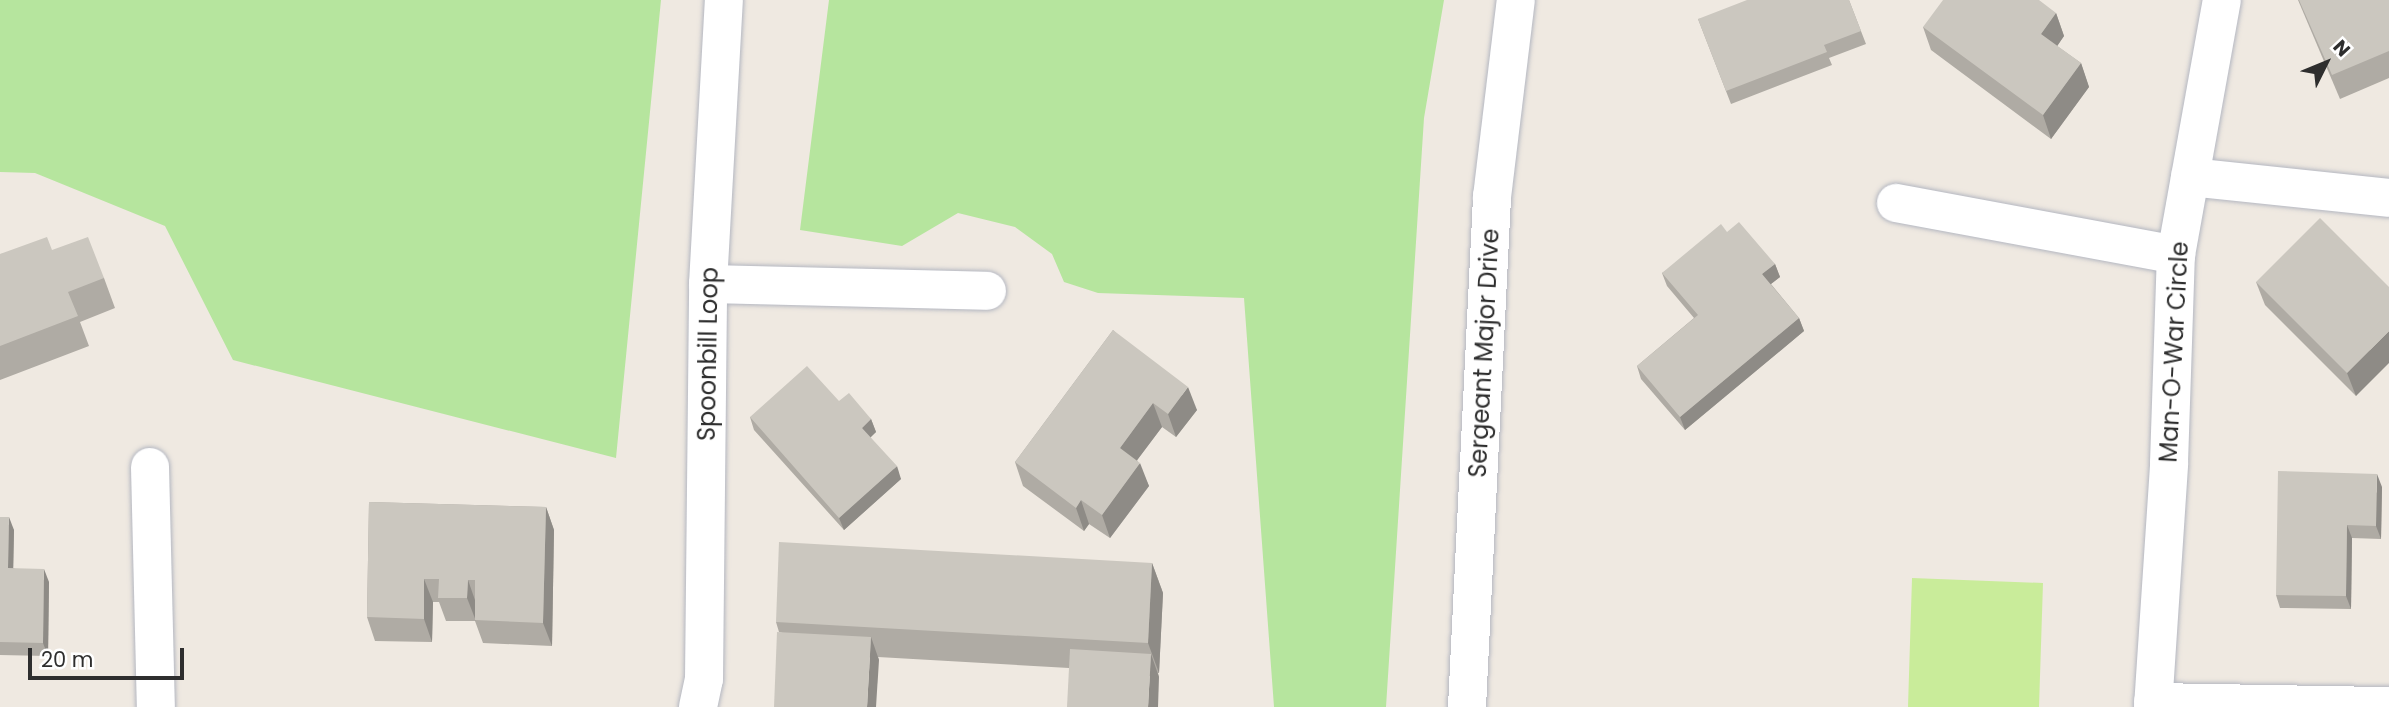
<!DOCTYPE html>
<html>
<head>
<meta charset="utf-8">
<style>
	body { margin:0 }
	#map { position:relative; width:2389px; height:707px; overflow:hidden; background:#efe9e1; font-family:Poppins,sans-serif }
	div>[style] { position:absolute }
	.green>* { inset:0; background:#b6e59e }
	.pitch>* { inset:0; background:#c9ec9a }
	.roads { filter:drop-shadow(0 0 2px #b4b7c1) drop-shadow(0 0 2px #b4b7c1) }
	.minor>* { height:38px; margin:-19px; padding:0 19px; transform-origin:19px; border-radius:19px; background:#fff }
	.wall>* { inset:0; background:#afaba4 }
	.shaded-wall>* { inset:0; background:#8e8b86 }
	.building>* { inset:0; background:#cbc7bf }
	span { translate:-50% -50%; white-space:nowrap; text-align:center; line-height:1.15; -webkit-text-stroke:5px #fff; paint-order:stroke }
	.street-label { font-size:24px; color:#2e2e2e }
	.north { position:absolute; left:2291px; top:28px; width:70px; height:70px; -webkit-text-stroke:5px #fff; paint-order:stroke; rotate:47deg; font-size:19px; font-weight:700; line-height:28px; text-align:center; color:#2e2e2e }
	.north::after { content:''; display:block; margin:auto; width:24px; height:32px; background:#2e2e2e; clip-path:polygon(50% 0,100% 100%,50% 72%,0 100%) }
	.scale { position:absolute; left:28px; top:648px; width:156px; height:32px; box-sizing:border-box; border:4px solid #2e2e2e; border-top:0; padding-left:9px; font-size:21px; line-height:24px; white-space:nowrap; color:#2e2e2e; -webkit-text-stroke:5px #fff; paint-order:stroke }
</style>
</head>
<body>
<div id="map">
	<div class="green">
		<div style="clip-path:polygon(0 0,661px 0,616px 458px,233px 360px,165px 226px,35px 173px,0 172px)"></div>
		<div style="clip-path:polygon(829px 0,1444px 0,1424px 118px,1386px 707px,1274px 707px,1244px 298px,1098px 293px,1064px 282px,1052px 254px,1015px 227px,958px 213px,902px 246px,800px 230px)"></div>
	</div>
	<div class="pitch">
		<div style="clip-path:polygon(1912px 578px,2043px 583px,2039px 707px,1908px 707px)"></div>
	</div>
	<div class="roads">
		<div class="minor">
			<div style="left:2190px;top:177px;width:200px;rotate:6deg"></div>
			<div style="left:1896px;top:203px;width:285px;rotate:10.5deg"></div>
			<div style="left:708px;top:284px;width:279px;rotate:1.4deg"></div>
			<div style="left:150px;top:467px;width:240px;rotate:88.6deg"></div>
			<div style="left:2153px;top:702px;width:236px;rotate:1deg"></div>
			<div style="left:698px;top:707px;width:29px;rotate:-78deg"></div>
			<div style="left:704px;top:679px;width:395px;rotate:-89.4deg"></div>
			<div style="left:708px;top:284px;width:284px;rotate:-86.8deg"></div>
			<div style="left:1467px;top:707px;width:511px;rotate:-87.19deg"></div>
			<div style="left:1492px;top:197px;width:198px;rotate:-83.1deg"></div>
			<div style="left:2153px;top:707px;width:245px;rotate:-86.2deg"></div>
			<div style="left:2169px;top:463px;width:208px;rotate:-88.1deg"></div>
			<div style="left:2176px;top:255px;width:259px;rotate:-79.8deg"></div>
		</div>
	</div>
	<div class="wall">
		<div style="clip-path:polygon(1849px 0,1866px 44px,1829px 58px,1832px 65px,1731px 104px,1698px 19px)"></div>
		<div style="clip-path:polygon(2298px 0,2389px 0,2389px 78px,2340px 99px)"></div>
		<div style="clip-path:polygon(2056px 13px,2064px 36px,2057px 46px,2081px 63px,2089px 87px,2051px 139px,1931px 50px,1923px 27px)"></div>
		<div style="clip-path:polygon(1727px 232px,1775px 264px,1780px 277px,1771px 284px,1799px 318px,1804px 331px,1685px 430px,1641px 379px,1637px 366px,1694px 318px,1667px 286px,1662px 273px)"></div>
		<div style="clip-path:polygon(52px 250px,104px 278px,115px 308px,80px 322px,89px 346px,0 380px,0 254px)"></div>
		<div style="clip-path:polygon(2256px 282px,2389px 287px,2356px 396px,2265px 305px)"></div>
		<div style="clip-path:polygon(1113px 330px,1197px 410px,1176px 437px,1162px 427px,1137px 460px,1149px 486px,1110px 538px,1089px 524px,1084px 531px,1023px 486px,1015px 462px)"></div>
		<div style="clip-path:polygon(839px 401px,871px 419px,876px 432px,870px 437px,901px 479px,844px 530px,754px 430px,750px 417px)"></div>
		<div style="clip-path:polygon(2382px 487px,2381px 539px,2352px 538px,2351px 609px,2280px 608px,2276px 595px)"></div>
		<div style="clip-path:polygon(369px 502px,546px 507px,554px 530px,552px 646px,483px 643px,475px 621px,446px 621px,439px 602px,433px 602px,432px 642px,375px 641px,367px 617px)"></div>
		<div style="clip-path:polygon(0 517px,14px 530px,13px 568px,49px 582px,48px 656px,0 655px)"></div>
		<div style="clip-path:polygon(1152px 563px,1163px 593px,1159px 673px,1158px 673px,1159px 677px,1069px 668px,878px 657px,879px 660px,779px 632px,776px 622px)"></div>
	</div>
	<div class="shaded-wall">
		<div style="clip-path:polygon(2056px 13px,2064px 36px,2049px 58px,2041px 34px)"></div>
		<div style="clip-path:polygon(2081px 63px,2089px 87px,2051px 139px,2043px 115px)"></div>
		<div style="clip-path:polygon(1775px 264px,1780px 277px,1767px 287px,1762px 274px)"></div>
		<div style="clip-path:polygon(1799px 318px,1804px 331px,1685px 430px,1680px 417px)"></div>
		<div style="clip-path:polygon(2389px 331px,2389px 363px,2356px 396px,2347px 373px)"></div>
		<div style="clip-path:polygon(1188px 387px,1197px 410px,1176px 437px,1168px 414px)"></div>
		<div style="clip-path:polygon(1153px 403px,1162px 427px,1129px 471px,1120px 448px)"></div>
		<div style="clip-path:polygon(871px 419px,876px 432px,867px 441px,862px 428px)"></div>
		<div style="clip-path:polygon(1140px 463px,1149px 486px,1110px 538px,1102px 515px)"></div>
		<div style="clip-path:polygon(897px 466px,901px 479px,844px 530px,839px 518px)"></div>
		<div style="clip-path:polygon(2377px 474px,2382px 487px,2381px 539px,2376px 526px)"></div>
		<div style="clip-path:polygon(1081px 500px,1089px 524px,1084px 531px,1076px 508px)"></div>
		<div style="clip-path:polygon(546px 507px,554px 530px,552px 646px,543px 623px)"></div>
		<div style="clip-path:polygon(9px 517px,14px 530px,13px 581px,8px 568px)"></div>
		<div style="clip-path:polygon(2347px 525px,2352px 538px,2351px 609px,2346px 596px)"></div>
		<div style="clip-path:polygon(1152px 563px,1163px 593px,1159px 673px,1148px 643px)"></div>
		<div style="clip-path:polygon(44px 569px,49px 582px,48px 656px,43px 643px)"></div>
		<div style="clip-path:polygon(424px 579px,433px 602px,432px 642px,424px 619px)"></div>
		<div style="clip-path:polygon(468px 580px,476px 603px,476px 621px,467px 598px)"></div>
		<div style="clip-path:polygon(871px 637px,879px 660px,876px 707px,867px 707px)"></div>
		<div style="clip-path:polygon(1151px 654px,1159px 677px,1158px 707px,1148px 707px)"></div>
	</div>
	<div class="building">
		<div style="clip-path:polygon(1747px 0,1849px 0,1861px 31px,1824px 45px,1827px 52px,1726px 91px,1698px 19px)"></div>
		<div style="clip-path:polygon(1943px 0,2039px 0,2056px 13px,2041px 34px,2081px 63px,2043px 115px,1923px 27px)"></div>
		<div style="clip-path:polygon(2299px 0,2389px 0,2389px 51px,2332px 75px)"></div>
		<div style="clip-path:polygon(2320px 218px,2389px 287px,2389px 331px,2347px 373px,2256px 282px)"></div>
		<div style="clip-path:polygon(1739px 222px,1775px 264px,1762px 274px,1799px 318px,1680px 417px,1637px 366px,1698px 315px,1662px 273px,1721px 224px,1727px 232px)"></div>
		<div style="clip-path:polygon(47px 237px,52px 250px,88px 237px,104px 278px,68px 292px,78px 316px,0 346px,0 254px)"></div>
		<div style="clip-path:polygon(1113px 330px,1188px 387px,1168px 414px,1153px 403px,1120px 448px,1140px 463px,1102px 515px,1081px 500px,1076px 508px,1015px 462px)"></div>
		<div style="clip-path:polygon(807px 366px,839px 401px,849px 393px,871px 419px,862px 428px,897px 466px,839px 518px,750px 417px)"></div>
		<div style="clip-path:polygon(2278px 471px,2377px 474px,2376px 526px,2347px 525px,2346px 596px,2276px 595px)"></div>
		<div style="clip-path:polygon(369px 502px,546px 507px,543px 623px,475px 620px,475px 580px,468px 580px,467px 598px,438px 598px,439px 579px,424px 579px,424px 619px,367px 617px)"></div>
		<div style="clip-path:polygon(0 517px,9px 517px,8px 568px,44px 569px,43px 643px,0 642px)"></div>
		<div style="clip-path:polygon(779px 542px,1152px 563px,1148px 643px,776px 622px)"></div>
		<div style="clip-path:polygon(777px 632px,871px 637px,867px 707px,774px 707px)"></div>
		<div style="clip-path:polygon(1070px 649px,1151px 654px,1148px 707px,1067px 707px)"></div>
	</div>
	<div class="street-label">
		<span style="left:2174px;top:352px;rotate:-87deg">Man-O-War Circle</span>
		<span style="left:1484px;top:353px;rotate:-87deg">Sergeant Major Drive</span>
		<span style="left:708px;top:354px;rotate:-89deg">Spoonbill Loop</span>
	</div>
	<div class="north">N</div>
	<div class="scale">20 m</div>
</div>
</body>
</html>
